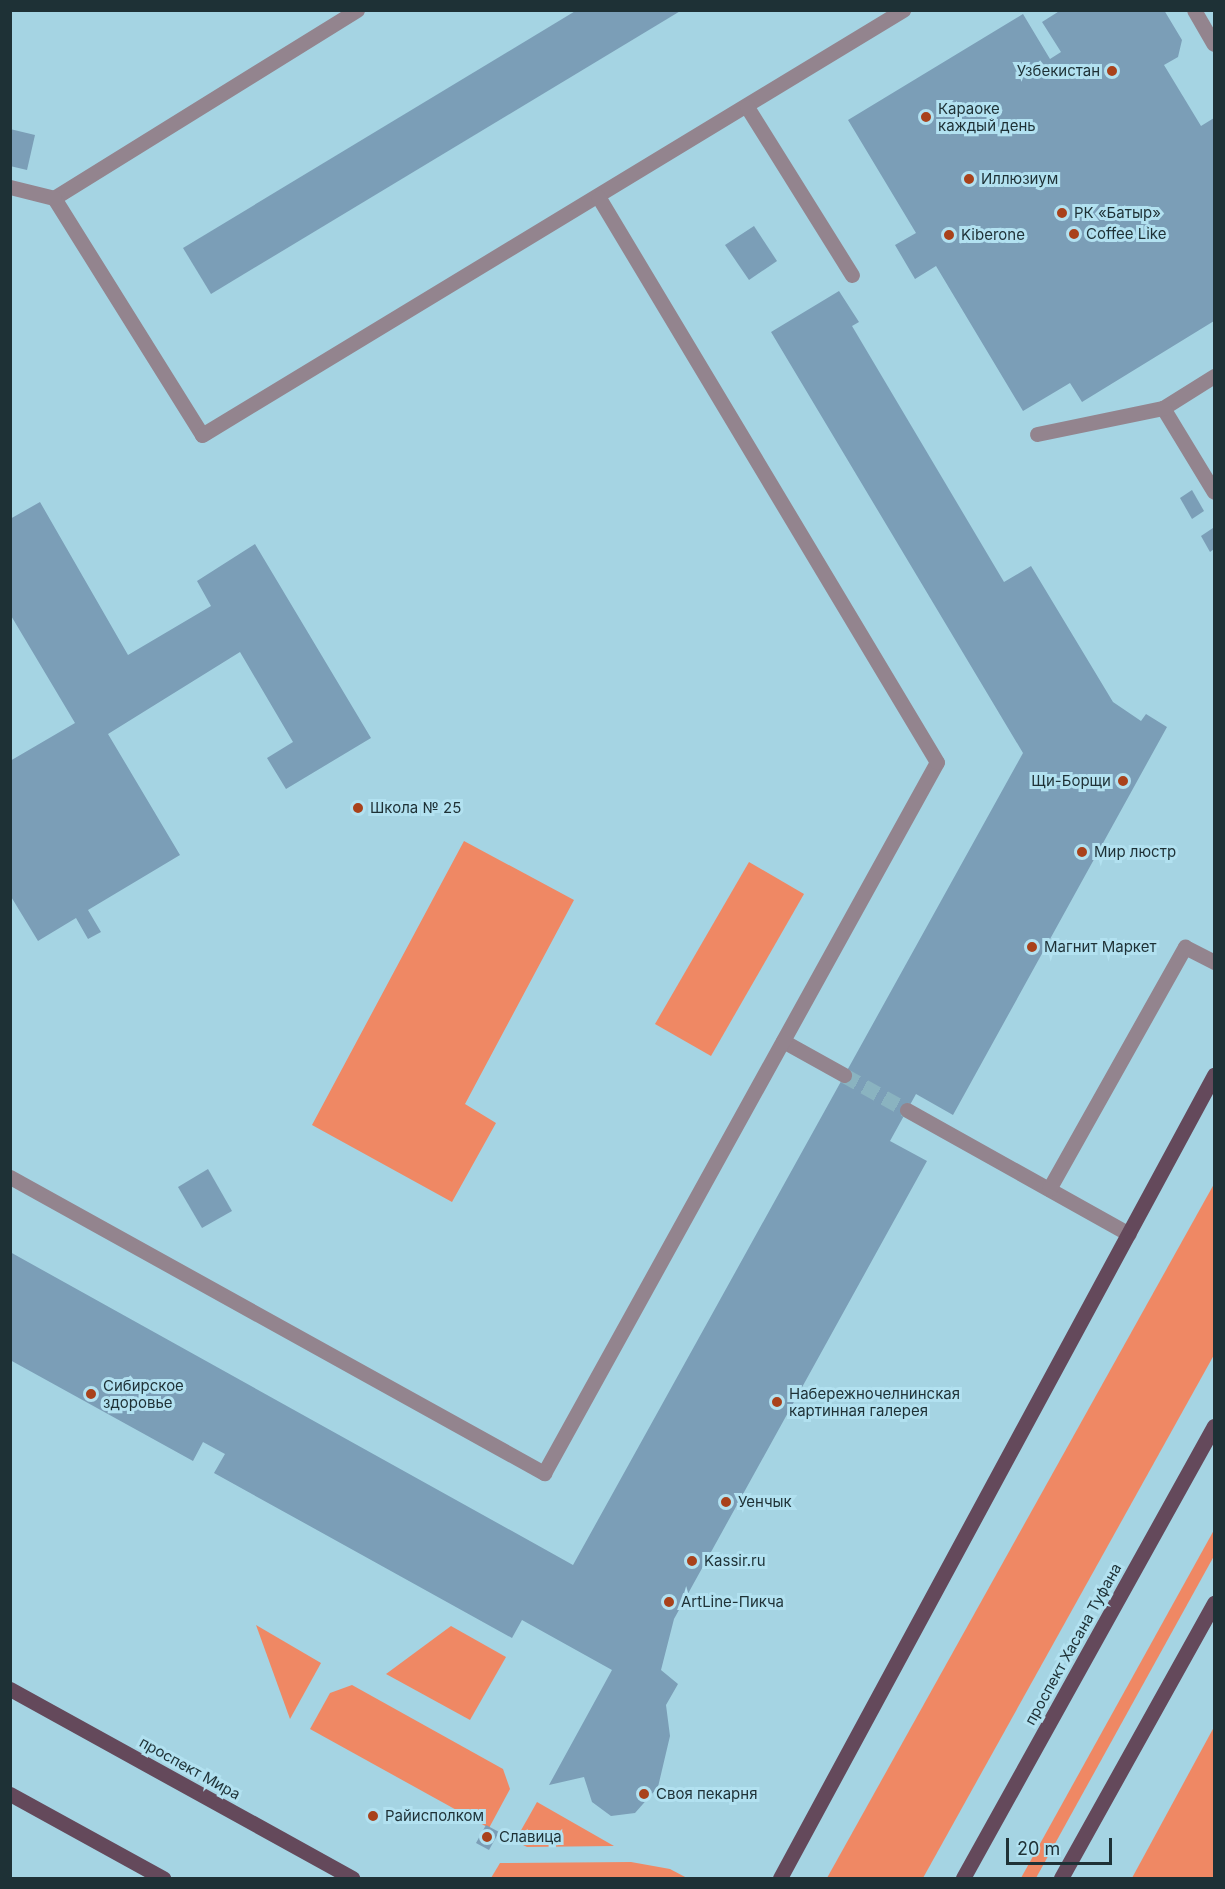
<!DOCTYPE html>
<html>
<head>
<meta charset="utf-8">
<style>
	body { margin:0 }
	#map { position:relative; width:1225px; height:1889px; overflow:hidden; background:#a5d4e3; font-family:Inter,sans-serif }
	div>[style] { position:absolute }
	.green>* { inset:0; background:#ef8864 }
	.building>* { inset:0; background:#7b9eb7 }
	.minor-tunnel>* { height:15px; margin-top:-7.5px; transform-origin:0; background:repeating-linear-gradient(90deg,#8ab3c0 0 15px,transparent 0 23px) }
	.minor>* { height:15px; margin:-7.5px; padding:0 7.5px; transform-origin:7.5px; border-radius:7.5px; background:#93848e }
	.major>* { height:15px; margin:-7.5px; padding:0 7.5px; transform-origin:7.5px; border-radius:7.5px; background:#64495b }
	.dots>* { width:16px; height:16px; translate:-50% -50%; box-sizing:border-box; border:3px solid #b2e1f0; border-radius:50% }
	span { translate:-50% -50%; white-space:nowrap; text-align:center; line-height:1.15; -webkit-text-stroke:6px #b2e1f0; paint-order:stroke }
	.poi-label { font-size:15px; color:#1e3136 }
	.right { translate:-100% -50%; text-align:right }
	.left { translate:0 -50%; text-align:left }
	.street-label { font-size:15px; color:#1e3136 }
	.frame { position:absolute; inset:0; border:12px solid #1e3136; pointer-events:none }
	.scale { position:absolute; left:1006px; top:1838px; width:106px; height:27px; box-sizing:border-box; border:3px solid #1e3136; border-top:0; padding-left:8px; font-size:18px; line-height:21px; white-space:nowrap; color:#1e3136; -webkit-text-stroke:4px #b2e1f0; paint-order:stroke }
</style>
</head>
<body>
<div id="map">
	<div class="green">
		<div style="clip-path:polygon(464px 841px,574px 900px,465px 1104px,496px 1123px,452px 1202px,312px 1125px)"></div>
		<div style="clip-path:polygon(749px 862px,804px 894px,711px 1056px,655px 1024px)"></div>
		<div style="clip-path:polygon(1214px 1184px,1214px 1355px,923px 1878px,827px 1878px)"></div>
		<div style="clip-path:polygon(1214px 1530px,1214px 1556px,1036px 1878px,1021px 1878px)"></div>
		<div style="clip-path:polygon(256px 1625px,321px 1663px,290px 1719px)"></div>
		<div style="clip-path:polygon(451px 1626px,506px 1657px,470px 1720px,386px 1674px)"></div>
		<div style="clip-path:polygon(352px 1685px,503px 1769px,510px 1789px,489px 1828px,310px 1729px,330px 1693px)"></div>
		<div style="clip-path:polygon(1214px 1727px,1214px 1878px,1132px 1878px)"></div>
		<div style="clip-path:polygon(537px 1802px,614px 1846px,527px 1847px,515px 1841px)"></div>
		<div style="clip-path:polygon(631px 1862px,670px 1869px,687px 1878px,491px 1878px,500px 1863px)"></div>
	</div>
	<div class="building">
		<div style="clip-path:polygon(577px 10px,682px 10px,211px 294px,183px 248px)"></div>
		<div style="clip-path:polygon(1061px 10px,1164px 10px,1182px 40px,1178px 57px,1164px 65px,1201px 126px,1214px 118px,1214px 321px,1082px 402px,1070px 383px,1023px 411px,936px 266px,915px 279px,895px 245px,916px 233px,848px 120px,1023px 14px,1050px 59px,1061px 52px,1042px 22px)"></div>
		<div style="clip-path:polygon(10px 129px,35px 135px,27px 170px,10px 166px)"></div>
		<div style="clip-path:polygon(754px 226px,777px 261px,749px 280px,725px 245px)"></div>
		<div style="clip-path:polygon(839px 291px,859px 322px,852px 326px,1004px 582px,1031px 566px,1113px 702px,1141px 721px,1146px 714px,1167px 727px,953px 1115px,916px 1094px,890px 1141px,927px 1161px,674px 1619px,661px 1670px,678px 1684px,666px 1705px,670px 1736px,658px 1787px,635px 1813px,611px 1816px,592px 1802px,584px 1777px,549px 1785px,612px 1670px,522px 1620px,512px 1638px,214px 1473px,225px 1454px,203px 1442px,193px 1461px,10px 1360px,10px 1252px,573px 1565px,1023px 753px,771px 332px)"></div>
		<div style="clip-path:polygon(1192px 490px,1204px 511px,1192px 519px,1180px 498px)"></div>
		<div style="clip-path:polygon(40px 502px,128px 655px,211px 606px,197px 581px,255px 544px,371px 738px,286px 789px,267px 758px,293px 742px,240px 652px,108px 734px,180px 855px,88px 910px,101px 932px,88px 939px,76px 918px,38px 941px,10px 895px,10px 761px,75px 723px,10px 614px,10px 519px)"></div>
		<div style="clip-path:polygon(1213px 528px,1214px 549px,1210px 552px,1201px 536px)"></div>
		<div style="clip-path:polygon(208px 1169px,232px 1211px,202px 1228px,178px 1187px)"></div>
		<div style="clip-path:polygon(486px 1825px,499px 1832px,489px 1850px,476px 1843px)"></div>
	</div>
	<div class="minor-tunnel">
		<div style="left:844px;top:1075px;width:72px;rotate:29.1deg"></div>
	</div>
	<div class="minor">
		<div style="left:357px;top:10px;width:357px;rotate:148.2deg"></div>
		<div style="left:54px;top:198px;width:279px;rotate:58deg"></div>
		<div style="left:202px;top:435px;width:820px;rotate:-31.23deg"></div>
		<div style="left:1194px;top:10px;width:39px;rotate:60deg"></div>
		<div style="left:747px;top:107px;width:198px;rotate:58deg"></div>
		<div style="left:10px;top:187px;width:45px;rotate:14deg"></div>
		<div style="left:1214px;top:376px;width:60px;rotate:147.9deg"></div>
		<div style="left:1163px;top:408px;width:98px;rotate:58.7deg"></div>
		<div style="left:1037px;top:434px;width:129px;rotate:-11.7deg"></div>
		<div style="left:783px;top:1041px;width:70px;rotate:29.1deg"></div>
		<div style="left:907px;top:1110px;width:254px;rotate:29.2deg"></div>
		<div style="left:10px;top:1177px;width:611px;rotate:29deg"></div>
		<div style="left:544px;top:1473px;width:812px;rotate:-61.07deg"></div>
		<div style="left:937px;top:762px;width:658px;rotate:-120.93deg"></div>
		<div style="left:1049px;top:1189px;width:278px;rotate:-60.7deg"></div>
		<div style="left:1185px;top:947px;width:33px;rotate:27deg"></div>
	</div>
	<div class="major">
		<div style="left:10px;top:1689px;width:391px;rotate:28.9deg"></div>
		<div style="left:10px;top:1794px;width:175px;rotate:28.8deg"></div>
		<div style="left:780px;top:1878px;width:913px;rotate:-61.61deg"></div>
		<div style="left:963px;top:1878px;width:517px;rotate:-60.96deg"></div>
		<div style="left:1061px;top:1878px;width:315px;rotate:-60.9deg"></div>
	</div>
	<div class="dots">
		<div style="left:1112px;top:71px;background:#a9421b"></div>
		<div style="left:926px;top:117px;background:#a9421b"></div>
		<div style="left:969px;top:179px;background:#a9421b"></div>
		<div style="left:1062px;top:213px;background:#a9421b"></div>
		<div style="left:1074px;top:234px;background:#a9421b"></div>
		<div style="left:949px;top:235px;background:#a9421b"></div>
		<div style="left:1123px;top:781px;background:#a9421b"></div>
		<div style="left:358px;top:808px;background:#a9421b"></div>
		<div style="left:1082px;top:852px;background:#a9421b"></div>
		<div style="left:1032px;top:947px;background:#a9421b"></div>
		<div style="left:91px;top:1394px;background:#a9421b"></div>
		<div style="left:777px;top:1402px;background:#a9421b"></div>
		<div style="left:726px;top:1502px;background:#a9421b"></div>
		<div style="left:692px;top:1561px;background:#a9421b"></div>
		<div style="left:669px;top:1602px;background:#a9421b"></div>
		<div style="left:644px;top:1794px;background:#a9421b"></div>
		<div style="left:373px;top:1816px;background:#a9421b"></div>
		<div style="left:487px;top:1837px;background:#a9421b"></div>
	</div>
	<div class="poi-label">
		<span class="right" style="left:1100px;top:71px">Узбекистан</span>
		<span class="left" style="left:938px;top:117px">Караоке<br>каждый день</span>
		<span class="left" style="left:981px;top:179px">Иллюзиум</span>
		<span class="left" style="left:1074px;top:213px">РК «Батыр»</span>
		<span class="left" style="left:1086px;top:234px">Coffee Like</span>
		<span class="left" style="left:961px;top:235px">Kiberone</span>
		<span class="right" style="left:1111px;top:781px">Щи-Борщи</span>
		<span class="left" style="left:370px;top:808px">Школа № 25</span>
		<span class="left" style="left:1094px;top:852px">Мир люстр</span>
		<span class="left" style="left:1044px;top:947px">Магнит Маркет</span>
		<span class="left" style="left:103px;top:1394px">Сибирское<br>здоровье</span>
		<span class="left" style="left:789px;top:1402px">Набережночелнинская<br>картинная галерея</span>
		<span class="left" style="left:738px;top:1502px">Уенчык</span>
		<span class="left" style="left:704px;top:1561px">Kassir.ru</span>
		<span class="left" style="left:681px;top:1602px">ArtLine-Пикча</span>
		<span class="left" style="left:656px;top:1794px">Своя пекарня</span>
		<span class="left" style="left:385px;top:1816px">Райисполком</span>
		<span class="left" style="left:499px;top:1837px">Славица</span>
	</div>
	<div class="street-label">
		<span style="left:1073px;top:1644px;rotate:-61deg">проспект Хасана Туфана</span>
		<span style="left:190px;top:1768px;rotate:29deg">проспект Мира</span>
	</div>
	<div class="frame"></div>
	<div class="scale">20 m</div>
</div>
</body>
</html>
